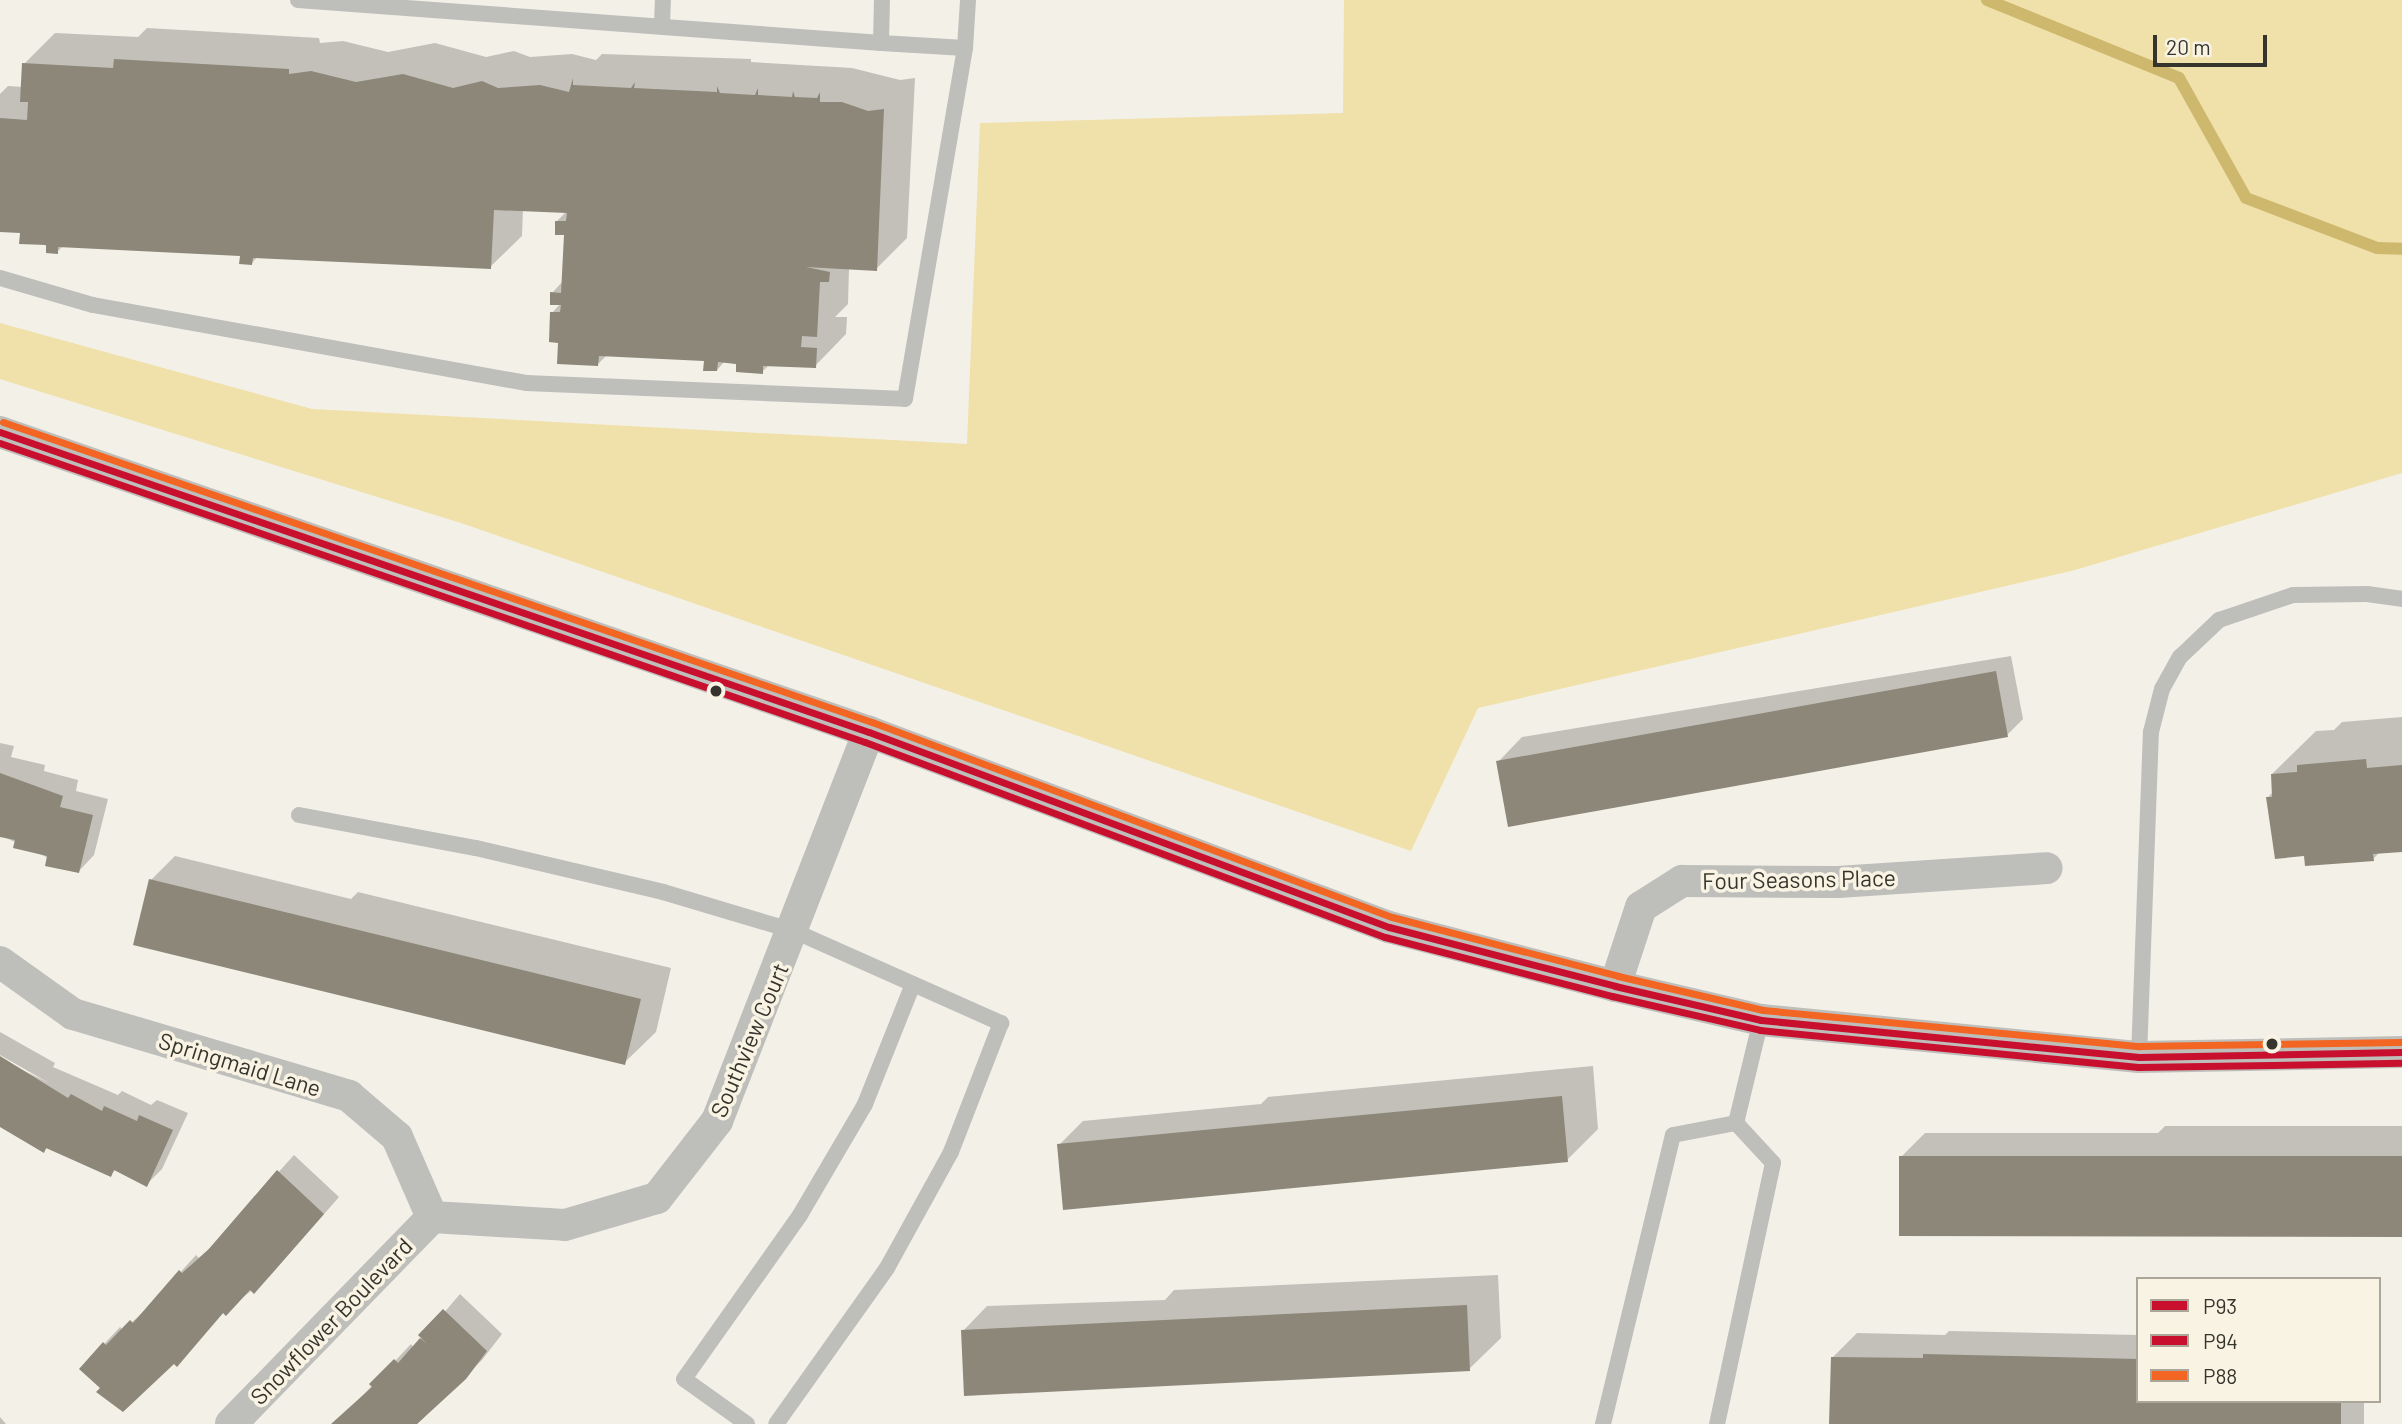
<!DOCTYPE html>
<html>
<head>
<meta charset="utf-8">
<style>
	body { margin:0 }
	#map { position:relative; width:2402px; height:1424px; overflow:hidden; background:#f3f0e8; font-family:Barlow,sans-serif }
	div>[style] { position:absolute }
	.green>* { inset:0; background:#f0e0a9 }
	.shadow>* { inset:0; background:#0003 }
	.stream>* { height:12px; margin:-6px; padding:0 6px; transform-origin:6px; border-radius:6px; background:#cdb86d }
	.building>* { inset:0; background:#8c8778 }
	.service>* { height:16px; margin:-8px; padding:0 8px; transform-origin:8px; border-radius:8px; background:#bebebb }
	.minor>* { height:32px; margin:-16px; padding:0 16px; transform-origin:16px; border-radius:16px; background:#bebebb }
	.bus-1>* { height:7px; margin:-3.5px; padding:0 3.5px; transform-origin:3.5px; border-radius:3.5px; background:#c8102e }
	.bus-2>* { height:7px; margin:-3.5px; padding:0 3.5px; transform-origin:3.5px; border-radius:3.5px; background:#c8102e }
	.bus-3>* { height:7px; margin:-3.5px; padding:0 3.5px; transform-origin:3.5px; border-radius:3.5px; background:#f26522 }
	.dots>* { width:19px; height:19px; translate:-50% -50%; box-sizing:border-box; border:4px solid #f8f3e3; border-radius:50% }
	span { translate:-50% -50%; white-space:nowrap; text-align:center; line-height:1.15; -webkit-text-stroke:7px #f8f3e3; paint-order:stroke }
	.street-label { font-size:23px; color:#35342d }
	.legend { position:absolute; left:2136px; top:1277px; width:245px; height:126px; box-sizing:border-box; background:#f8f3e3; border:2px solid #aaa79a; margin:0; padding:9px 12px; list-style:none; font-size:21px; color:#35342d }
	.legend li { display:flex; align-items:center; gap:14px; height:35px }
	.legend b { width:35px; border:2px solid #aaa79a }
	.scale { position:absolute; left:2153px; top:35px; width:114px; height:32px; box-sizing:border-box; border:4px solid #35342d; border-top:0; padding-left:9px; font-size:21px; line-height:24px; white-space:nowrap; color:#35342d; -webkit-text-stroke:5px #f8f3e3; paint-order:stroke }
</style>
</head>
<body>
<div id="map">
	<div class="green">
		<div style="clip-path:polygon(1344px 0,2402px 0,2402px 473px,2075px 570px,1478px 708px,1411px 851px,464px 524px,0 379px,0 323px,312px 409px,967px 444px,980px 123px,1343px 113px)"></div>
	</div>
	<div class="shadow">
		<div style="clip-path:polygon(147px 28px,319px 38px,320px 43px,343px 41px,388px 52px,435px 43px,486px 57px,514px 51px,530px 57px,572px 54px,596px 60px,602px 54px,751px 59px,751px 62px,852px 68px,900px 80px,915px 78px,907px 238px,876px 269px,849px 268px,848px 304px,835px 317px,847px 317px,846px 334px,815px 366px,770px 364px,762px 372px,725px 361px,717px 370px,706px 359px,607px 355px,598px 364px,560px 341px,552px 313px,561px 303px,552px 293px,563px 281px,565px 234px,557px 221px,567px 211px,523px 209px,522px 236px,490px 267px,258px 256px,252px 263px,242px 254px,64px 245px,57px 252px,22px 232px,0 231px,0 94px,8px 86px,23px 87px,24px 64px,55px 33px,138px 37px)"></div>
		<div style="clip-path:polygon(2011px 656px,2023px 719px,2007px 735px,1498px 762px,1522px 737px)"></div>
		<div style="clip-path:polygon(2402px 717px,2402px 850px,2381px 851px,2373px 859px,2306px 854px,2267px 798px,2273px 792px,2272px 774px,2316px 731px,2334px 730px,2342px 722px)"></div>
		<div style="clip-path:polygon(0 743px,14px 746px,11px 757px,45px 765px,44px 771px,78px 780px,76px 791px,108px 799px,94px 855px,78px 872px,0 835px)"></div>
		<div style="clip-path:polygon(175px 856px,351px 899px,358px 892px,671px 968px,656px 1032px,624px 1063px,151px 880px)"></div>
		<div style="clip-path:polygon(0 1032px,55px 1063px,53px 1067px,118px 1095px,122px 1091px,151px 1105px,157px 1100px,188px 1113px,162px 1169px,146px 1185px,116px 1169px,110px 1175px,48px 1147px,44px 1151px,0 1125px,0 1059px,49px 1083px,0 1055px)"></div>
		<div style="clip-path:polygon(1593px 1066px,1598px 1129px,1567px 1160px,1059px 1145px,1083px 1121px,1261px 1104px,1268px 1097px)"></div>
		<div style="clip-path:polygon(2165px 1126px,2402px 1126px,2402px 1235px,1901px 1157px,1925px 1133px,2158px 1133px)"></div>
		<div style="clip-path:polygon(294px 1155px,339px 1197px,270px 1276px,224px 1312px,177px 1365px,174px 1361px,102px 1388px,81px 1369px,120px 1327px,123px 1330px,149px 1307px,196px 1255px,199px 1258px,216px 1242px)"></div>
		<div style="clip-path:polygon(1498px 1275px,1501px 1338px,1469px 1369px,963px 1331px,987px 1306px,1165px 1300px,1174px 1290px)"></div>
		<div style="clip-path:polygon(460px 1294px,502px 1334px,482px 1360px,417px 1424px,336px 1424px,411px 1344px,414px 1348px)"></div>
		<div style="clip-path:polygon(1949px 1331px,2138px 1335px,2138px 1401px,2364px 1401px,2364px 1424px,1831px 1424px,1833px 1357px,1857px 1333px,1945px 1335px)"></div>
		<div style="clip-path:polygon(0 1417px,6px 1424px,12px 1424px,0 1424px)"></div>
	</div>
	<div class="stream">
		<div style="left:1987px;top:0;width:207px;rotate:22.1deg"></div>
		<div style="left:2179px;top:78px;width:137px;rotate:60.8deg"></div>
		<div style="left:2246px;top:198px;width:140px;rotate:20.9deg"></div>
		<div style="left:2377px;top:248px;width:25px;rotate:2deg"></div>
	</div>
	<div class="building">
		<div style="clip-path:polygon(114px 59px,289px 69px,289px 74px,311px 71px,356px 82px,403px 74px,453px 88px,482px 81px,498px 88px,540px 85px,569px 92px,573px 78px,573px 85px,631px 88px,635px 82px,634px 88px,717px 92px,717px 86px,720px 93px,755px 95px,758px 88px,758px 95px,792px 97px,793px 91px,795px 97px,817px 98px,820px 92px,820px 102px,842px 102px,868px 111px,884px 109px,877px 271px,806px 267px,830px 272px,829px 282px,820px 282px,817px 337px,802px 336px,801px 347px,817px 348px,816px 368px,763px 366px,763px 374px,736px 372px,736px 364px,718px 362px,717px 371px,703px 371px,704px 361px,599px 356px,598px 366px,557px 364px,558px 343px,549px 342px,550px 312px,560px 312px,561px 305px,550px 305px,550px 292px,561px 293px,564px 235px,555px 235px,555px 221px,566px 221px,567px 213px,494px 210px,491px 269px,253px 258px,252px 265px,239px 264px,240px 256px,58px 247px,58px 254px,46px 253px,46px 245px,19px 244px,20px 233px,0 232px,0 118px,27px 120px,28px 102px,20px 102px,22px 63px,113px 68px)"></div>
		<div style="clip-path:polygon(1996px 671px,2008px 737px,1508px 827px,1496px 761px)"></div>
		<div style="clip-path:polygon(2366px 759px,2367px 768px,2402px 765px,2402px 852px,2373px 854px,2374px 861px,2305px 866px,2304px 856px,2275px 859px,2266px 797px,2272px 797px,2271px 774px,2297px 772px,2297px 765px)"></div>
		<div style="clip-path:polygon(0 773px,63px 796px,60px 807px,93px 815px,79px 873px,45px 866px,47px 856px,13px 848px,15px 840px,0 837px)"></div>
		<div style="clip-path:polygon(149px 879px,641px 999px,625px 1065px,133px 945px)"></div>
		<div style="clip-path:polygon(0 1056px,68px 1098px,71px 1094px,102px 1111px,104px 1106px,137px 1121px,139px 1115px,173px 1130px,147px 1187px,114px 1170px,111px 1177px,46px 1148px,44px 1153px,0 1127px)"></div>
		<div style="clip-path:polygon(1562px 1096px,1568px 1162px,1063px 1210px,1057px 1144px)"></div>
		<div style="clip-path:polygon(1899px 1156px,2402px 1156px,2402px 1237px,1899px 1236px)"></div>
		<div style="clip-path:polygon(277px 1170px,324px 1214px,254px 1294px,250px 1290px,226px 1316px,223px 1313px,177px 1367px,174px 1364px,123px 1412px,96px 1392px,100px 1388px,79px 1369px,103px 1342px,106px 1345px,130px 1320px,133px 1323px,179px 1270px,182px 1273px,208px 1250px)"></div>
		<div style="clip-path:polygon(1467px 1305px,1470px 1371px,964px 1396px,961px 1330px)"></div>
		<div style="clip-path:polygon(443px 1309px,487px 1351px,466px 1379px,417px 1424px,331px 1424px,372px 1387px,369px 1384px,394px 1359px,398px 1363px,420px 1338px,428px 1345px,418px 1335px)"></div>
		<div style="clip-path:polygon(1923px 1354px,2138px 1359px,2138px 1401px,2341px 1401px,2341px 1424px,1829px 1424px,1831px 1357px,1923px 1358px)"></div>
	</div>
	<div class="service">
		<div style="left:298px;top:0;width:585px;rotate:4.22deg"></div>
		<div style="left:881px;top:43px;width:43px;rotate:-88.7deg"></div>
		<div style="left:662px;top:25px;width:25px;rotate:-88deg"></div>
		<div style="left:881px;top:43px;width:84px;rotate:3.4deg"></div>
		<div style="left:965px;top:48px;width:48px;rotate:-86.4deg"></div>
		<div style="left:0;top:278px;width:97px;rotate:16.2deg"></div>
		<div style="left:93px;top:305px;width:440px;rotate:10.2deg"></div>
		<div style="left:526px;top:383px;width:379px;rotate:2.4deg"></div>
		<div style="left:905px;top:399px;width:356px;rotate:-80.3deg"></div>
		<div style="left:299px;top:815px;width:180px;rotate:10.6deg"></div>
		<div style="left:476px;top:848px;width:192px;rotate:13.2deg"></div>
		<div style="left:663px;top:892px;width:137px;rotate:16.6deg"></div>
		<div style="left:794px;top:931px;width:227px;rotate:24deg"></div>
		<div style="left:1001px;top:1023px;width:138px;rotate:111.2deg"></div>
		<div style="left:951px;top:1152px;width:132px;rotate:118.9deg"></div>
		<div style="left:887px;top:1268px;width:191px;rotate:125.4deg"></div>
		<div style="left:2139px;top:1057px;width:325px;rotate:-87.9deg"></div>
		<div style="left:2151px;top:732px;width:44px;rotate:-75.7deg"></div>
		<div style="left:2162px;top:689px;width:37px;rotate:-61deg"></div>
		<div style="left:2180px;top:657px;width:54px;rotate:-43.5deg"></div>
		<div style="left:2219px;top:620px;width:78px;rotate:-18.7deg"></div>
		<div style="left:2293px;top:595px;width:74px;rotate:-0.8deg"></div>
		<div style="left:2367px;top:594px;width:35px;rotate:8deg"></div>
		<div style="left:1736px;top:1123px;width:106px;rotate:-76.4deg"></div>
		<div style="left:747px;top:1424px;width:77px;rotate:-144.5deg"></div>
		<div style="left:684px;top:1379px;width:201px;rotate:-54.7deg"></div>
		<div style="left:800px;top:1215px;width:129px;rotate:-59.6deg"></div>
		<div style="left:865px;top:1104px;width:129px;rotate:-68.2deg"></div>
		<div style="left:1603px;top:1424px;width:297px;rotate:-76.4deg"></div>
		<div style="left:1673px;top:1135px;width:64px;rotate:-10.8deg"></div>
		<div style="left:1736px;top:1123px;width:54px;rotate:47.2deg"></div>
		<div style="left:1773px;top:1163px;width:267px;rotate:102.1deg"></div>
	</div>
	<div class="minor">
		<div style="left:0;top:432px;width:919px;rotate:19.05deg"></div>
		<div style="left:869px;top:732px;width:555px;rotate:20.56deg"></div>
		<div style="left:1389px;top:927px;width:234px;rotate:14.6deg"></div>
		<div style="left:1615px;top:986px;width:150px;rotate:13.1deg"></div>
		<div style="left:1761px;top:1020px;width:380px;rotate:5.6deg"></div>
		<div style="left:2139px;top:1057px;width:263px;rotate:-1.1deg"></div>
		<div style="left:0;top:962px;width:90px;rotate:35.5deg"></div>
		<div style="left:73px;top:1014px;width:288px;rotate:16.5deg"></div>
		<div style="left:349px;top:1096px;width:63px;rotate:40.5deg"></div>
		<div style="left:397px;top:1137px;width:87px;rotate:66.4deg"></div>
		<div style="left:1615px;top:986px;width:83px;rotate:-71.8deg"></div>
		<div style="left:1641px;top:907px;width:49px;rotate:-32.4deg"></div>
		<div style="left:1682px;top:881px;width:156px;rotate:0.4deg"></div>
		<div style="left:1838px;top:882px;width:209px;rotate:-3.8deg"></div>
		<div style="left:432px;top:1217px;width:133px;rotate:3.4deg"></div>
		<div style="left:565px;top:1225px;width:96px;rotate:-16.4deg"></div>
		<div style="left:657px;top:1198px;width:98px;rotate:-52.1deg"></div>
		<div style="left:717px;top:1121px;width:418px;rotate:-68.7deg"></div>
		<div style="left:231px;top:1424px;width:289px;rotate:-45.8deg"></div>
	</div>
	<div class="bus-1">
		<div style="left:0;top:432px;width:919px;rotate:19.05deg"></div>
		<div style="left:869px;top:732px;width:555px;rotate:20.56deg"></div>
		<div style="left:1389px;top:927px;width:234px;rotate:14.6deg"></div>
		<div style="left:1615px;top:986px;width:150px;rotate:13.1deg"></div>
		<div style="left:1761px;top:1020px;width:380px;rotate:5.6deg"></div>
		<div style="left:2139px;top:1057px;width:263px;rotate:-1.1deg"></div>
	</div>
	<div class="bus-2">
		<div style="left:0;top:443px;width:915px;rotate:19.07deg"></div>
		<div style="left:865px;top:742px;width:555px;rotate:20.56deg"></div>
		<div style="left:1385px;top:937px;width:235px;rotate:14.6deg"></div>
		<div style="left:1612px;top:996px;width:152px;rotate:12.9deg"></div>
		<div style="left:1760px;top:1030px;width:380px;rotate:5.6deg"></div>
		<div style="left:2138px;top:1067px;width:264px;rotate:-0.9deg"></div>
	</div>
	<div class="bus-3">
		<div style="left:3px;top:422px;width:919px;rotate:19.05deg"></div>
		<div style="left:872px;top:722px;width:555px;rotate:20.56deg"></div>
		<div style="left:1392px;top:917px;width:234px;rotate:14.6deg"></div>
		<div style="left:1618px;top:976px;width:149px;rotate:13.2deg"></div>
		<div style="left:1763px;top:1010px;width:378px;rotate:5.5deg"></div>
		<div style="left:2139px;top:1046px;width:263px;rotate:-0.9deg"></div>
	</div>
	<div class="dots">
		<div style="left:716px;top:691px;background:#35342d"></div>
		<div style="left:2272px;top:1044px;background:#35342d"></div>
	</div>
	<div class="street-label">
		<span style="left:1799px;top:879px;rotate:-1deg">Four Seasons Place</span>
		<span style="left:749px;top:1040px;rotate:-67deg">Southview Court</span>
		<span style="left:240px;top:1064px;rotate:17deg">Springmaid Lane</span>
		<span style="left:331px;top:1321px;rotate:-46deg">Snowflower Boulevard</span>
	</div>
	<ul class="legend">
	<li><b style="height:9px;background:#c8102e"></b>P93</li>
	<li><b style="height:9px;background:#c8102e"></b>P94</li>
	<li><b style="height:9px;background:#f26522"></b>P88</li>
	</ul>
	<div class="scale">20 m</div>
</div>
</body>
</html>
